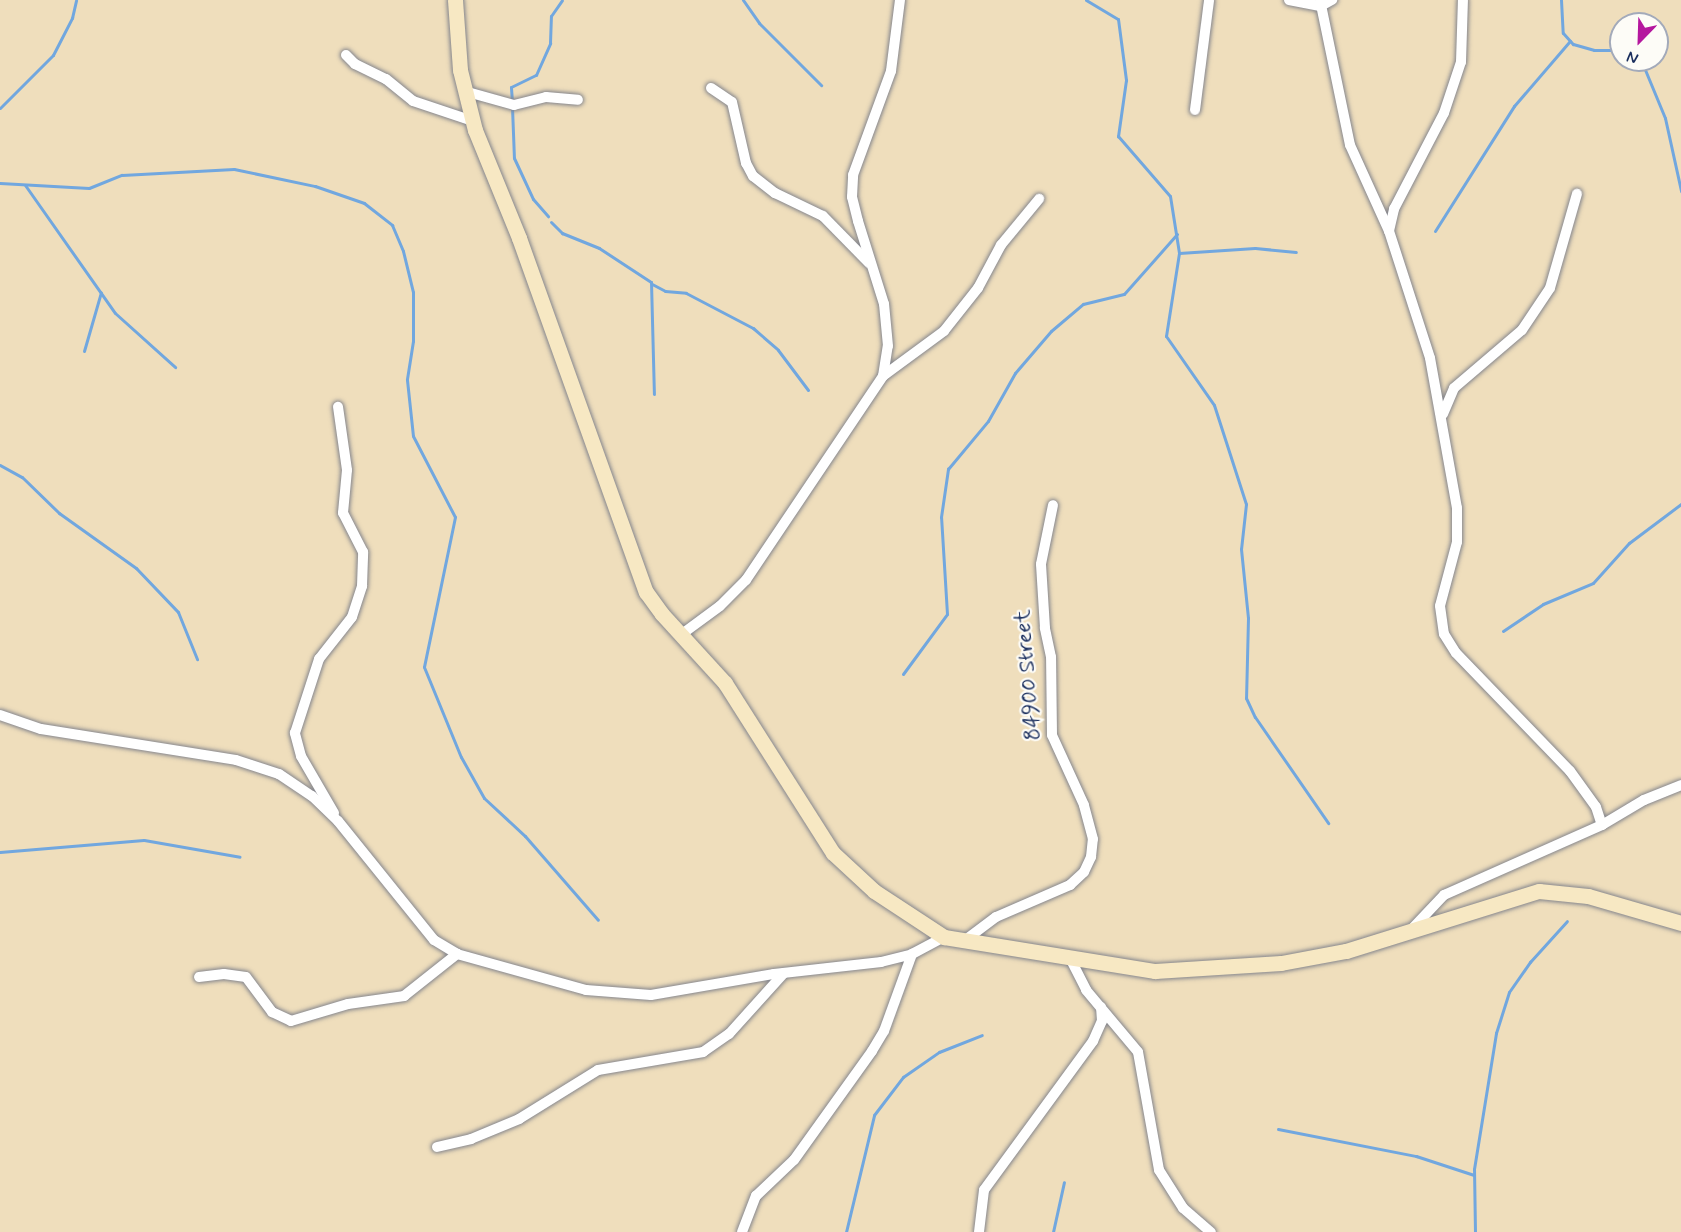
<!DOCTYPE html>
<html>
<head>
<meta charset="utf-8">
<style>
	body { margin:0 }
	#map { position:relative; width:1681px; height:1232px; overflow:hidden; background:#efdebc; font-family:Mynerve,sans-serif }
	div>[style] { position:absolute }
	.stream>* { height:3px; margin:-1.5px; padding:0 1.5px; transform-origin:1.5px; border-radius:1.5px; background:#71a7df }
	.roads { filter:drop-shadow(0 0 2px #85868d) drop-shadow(0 0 2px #85868d) }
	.street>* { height:10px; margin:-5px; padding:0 5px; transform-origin:5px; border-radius:5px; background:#fff }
	.secondary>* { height:15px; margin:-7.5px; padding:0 7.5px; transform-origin:7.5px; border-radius:7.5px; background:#f7e8c3 }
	span { translate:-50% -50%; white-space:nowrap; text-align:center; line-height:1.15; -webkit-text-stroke:4.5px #fdfcf7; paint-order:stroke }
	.street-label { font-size:22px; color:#1b2f5e }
	.north { position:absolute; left:1609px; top:12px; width:60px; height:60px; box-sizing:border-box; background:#fdfcf7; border:2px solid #a3aaba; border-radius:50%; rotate:203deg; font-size:16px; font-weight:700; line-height:24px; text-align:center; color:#1b2f5e }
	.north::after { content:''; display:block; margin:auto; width:21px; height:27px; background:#b5179e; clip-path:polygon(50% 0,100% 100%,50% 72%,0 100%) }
</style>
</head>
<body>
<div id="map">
	<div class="stream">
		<div style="left:743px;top:0;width:28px;rotate:55deg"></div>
		<div style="left:759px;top:23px;width:88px;rotate:45deg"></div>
		<div style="left:1086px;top:0;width:37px;rotate:31deg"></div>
		<div style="left:1118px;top:19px;width:62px;rotate:82.5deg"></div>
		<div style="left:1126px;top:80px;width:57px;rotate:98.1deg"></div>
		<div style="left:1118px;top:136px;width:79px;rotate:49.1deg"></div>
		<div style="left:1170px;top:196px;width:58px;rotate:81deg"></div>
		<div style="left:1179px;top:253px;width:84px;rotate:98.9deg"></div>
		<div style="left:1166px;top:336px;width:84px;rotate:55.2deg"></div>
		<div style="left:1214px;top:405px;width:104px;rotate:72.1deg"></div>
		<div style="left:1246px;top:504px;width:45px;rotate:96.3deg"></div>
		<div style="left:1241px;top:549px;width:69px;rotate:84.2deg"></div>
		<div style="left:1248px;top:618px;width:80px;rotate:91.4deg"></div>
		<div style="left:1246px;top:698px;width:21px;rotate:65deg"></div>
		<div style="left:1255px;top:717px;width:129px;rotate:55.4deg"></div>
		<div style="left:1561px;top:0;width:33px;rotate:87deg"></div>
		<div style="left:1563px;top:33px;width:15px;rotate:48deg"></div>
		<div style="left:1573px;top:44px;width:22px;rotate:16deg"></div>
		<div style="left:1594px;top:50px;width:27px"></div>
		<div style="left:1641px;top:60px;width:63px;rotate:67.5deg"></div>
		<div style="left:1665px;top:118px;width:75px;rotate:77.6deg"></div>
		<div style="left:512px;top:102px;width:15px;rotate:-94deg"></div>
		<div style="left:511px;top:87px;width:28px;rotate:-26deg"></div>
		<div style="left:536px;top:75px;width:35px;rotate:-66deg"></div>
		<div style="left:550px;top:43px;width:27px;rotate:-88deg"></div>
		<div style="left:551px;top:16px;width:19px;rotate:-55deg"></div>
		<div style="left:512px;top:107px;width:51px;rotate:87.8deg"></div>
		<div style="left:514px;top:158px;width:45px;rotate:65.1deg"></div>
		<div style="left:533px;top:199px;width:23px;rotate:49deg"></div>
		<div style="left:0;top:108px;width:75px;rotate:-45deg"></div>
		<div style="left:53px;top:55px;width:42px;rotate:-62.8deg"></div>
		<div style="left:72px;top:18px;width:18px;rotate:-77deg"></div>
		<div style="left:0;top:183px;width:89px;rotate:3.2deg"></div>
		<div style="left:89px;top:188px;width:35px;rotate:-22deg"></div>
		<div style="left:122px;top:175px;width:112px;rotate:-3.1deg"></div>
		<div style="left:234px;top:169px;width:83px;rotate:11.9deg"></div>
		<div style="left:315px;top:186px;width:52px;rotate:19.1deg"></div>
		<div style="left:364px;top:203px;width:36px;rotate:38deg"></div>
		<div style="left:392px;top:225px;width:28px;rotate:67deg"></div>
		<div style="left:403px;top:251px;width:42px;rotate:76.3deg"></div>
		<div style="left:413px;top:292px;width:49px;rotate:90deg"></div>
		<div style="left:413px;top:341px;width:39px;rotate:99deg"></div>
		<div style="left:407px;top:380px;width:56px;rotate:83.9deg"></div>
		<div style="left:413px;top:436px;width:91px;rotate:62.6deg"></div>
		<div style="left:455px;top:517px;width:153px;rotate:101.7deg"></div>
		<div style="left:424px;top:667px;width:97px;rotate:67.7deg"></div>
		<div style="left:461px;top:757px;width:47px;rotate:60.7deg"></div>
		<div style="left:484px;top:798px;width:56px;rotate:42.8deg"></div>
		<div style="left:525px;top:836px;width:111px;rotate:49deg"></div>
		<div style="left:25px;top:185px;width:156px;rotate:54.9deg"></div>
		<div style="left:115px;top:313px;width:81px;rotate:42deg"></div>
		<div style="left:551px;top:222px;width:16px;rotate:45deg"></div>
		<div style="left:562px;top:233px;width:40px;rotate:22deg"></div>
		<div style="left:599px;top:248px;width:62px;rotate:33.2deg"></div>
		<div style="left:651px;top:282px;width:112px;rotate:88.5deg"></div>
		<div style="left:1435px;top:231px;width:148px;rotate:-57.7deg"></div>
		<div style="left:1514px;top:106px;width:86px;rotate:-49.3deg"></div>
		<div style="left:1179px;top:253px;width:76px;rotate:-3.8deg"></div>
		<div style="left:1255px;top:248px;width:41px;rotate:5.6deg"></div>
		<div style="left:652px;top:284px;width:15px;rotate:28deg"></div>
		<div style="left:665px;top:291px;width:21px;rotate:5deg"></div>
		<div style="left:686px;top:293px;width:76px;rotate:27.6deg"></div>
		<div style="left:753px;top:328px;width:33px;rotate:41deg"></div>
		<div style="left:778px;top:350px;width:50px;rotate:53.1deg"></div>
		<div style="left:84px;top:351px;width:61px;rotate:-73.9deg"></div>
		<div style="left:0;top:465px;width:25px;rotate:29deg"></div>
		<div style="left:22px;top:477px;width:52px;rotate:44.2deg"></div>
		<div style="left:59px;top:513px;width:95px;rotate:35.5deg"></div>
		<div style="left:136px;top:568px;width:61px;rotate:46.3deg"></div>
		<div style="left:178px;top:612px;width:51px;rotate:68deg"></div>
		<div style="left:1503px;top:631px;width:48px;rotate:-34deg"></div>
		<div style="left:1543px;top:604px;width:54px;rotate:-22.8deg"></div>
		<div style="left:1593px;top:583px;width:54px;rotate:-48deg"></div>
		<div style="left:1629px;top:543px;width:65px;rotate:-36.9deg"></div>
		<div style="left:903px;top:674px;width:74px;rotate:-53.7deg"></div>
		<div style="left:947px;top:614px;width:97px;rotate:-93.5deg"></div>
		<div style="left:941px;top:517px;width:49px;rotate:-81.7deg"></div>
		<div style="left:948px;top:469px;width:62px;rotate:-50.2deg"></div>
		<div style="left:988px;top:421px;width:55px;rotate:-60.6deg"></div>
		<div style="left:1015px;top:373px;width:55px;rotate:-49.4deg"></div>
		<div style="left:1051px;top:331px;width:42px;rotate:-40.2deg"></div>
		<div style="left:1083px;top:304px;width:42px;rotate:-13.7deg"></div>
		<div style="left:1124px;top:294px;width:80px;rotate:-48.5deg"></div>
		<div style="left:0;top:852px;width:144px;rotate:-4.8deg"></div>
		<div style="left:144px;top:840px;width:97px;rotate:10deg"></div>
		<div style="left:1278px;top:1129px;width:141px;rotate:11.1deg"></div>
		<div style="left:1416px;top:1156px;width:61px;rotate:18.1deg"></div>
		<div style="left:846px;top:1232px;width:120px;rotate:-76.5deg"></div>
		<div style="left:874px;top:1115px;width:48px;rotate:-52.7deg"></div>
		<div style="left:903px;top:1077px;width:44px;rotate:-34.8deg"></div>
		<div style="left:939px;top:1052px;width:46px;rotate:-21.6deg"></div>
		<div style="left:1053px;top:1232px;width:51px;rotate:-77.6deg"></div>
		<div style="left:1475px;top:1232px;width:63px;rotate:-90.9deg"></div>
		<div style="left:1474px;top:1169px;width:138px;rotate:-80.8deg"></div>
		<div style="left:1496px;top:1033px;width:43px;rotate:-72.4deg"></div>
		<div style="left:1509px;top:992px;width:37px;rotate:-55deg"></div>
		<div style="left:1530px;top:962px;width:55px;rotate:-47.9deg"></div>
	</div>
	<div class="roads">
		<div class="street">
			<div style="left:1289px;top:0;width:33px;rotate:11deg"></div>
			<div style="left:1321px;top:6px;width:13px;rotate:-29deg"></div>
			<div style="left:1320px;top:0;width:148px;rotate:78.3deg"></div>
			<div style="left:1350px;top:145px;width:94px;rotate:65.6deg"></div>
			<div style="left:1389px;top:231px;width:133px;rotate:72.1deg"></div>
			<div style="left:1430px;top:358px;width:152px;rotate:79.8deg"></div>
			<div style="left:1457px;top:508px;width:34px;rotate:90deg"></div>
			<div style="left:1457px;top:542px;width:66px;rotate:104.9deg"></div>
			<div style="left:1440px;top:606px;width:28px;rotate:82deg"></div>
			<div style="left:1444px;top:634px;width:22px;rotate:58deg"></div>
			<div style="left:1456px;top:653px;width:164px;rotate:46deg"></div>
			<div style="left:1570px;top:771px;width:44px;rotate:54.2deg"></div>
			<div style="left:1596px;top:807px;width:19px;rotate:72deg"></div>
			<div style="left:346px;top:55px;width:13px;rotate:45deg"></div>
			<div style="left:355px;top:64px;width:34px;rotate:26deg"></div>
			<div style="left:386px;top:79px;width:35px;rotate:39deg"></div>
			<div style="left:413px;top:101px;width:63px;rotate:18.4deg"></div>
			<div style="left:711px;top:88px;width:25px;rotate:34deg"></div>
			<div style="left:732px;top:102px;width:63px;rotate:77.1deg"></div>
			<div style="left:746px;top:163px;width:15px;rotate:62deg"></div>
			<div style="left:753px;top:176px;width:28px;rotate:38deg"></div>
			<div style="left:775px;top:193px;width:53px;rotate:25.6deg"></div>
			<div style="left:823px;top:216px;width:66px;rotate:45.6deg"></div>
			<div style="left:464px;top:91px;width:52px;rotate:15.6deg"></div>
			<div style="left:514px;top:105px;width:33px;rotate:-14deg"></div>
			<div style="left:546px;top:97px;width:32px;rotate:5deg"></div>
			<div style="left:1195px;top:110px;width:111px;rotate:-82.7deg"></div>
			<div style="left:1389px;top:231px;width:23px;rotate:-77deg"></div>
			<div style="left:1394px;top:209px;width:108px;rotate:-62.5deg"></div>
			<div style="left:1444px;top:113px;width:54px;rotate:-71.6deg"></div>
			<div style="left:1461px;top:62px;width:62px;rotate:-88.2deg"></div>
			<div style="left:883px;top:376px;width:76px;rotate:-36.4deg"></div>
			<div style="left:944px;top:331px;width:55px;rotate:-51.7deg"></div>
			<div style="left:978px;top:288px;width:49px;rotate:-61.9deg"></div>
			<div style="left:1001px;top:245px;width:60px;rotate:-50.4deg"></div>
			<div style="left:1443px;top:414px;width:28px;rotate:-67deg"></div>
			<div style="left:1454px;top:388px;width:89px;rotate:-40.5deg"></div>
			<div style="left:1522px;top:330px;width:50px;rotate:-56.3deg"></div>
			<div style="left:1550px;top:288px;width:98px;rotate:-74deg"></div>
			<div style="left:682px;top:634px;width:47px;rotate:-36.4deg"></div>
			<div style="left:720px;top:606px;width:37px;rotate:-45deg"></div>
			<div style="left:746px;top:580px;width:246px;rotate:-56.1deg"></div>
			<div style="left:883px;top:376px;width:30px;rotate:-81deg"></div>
			<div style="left:888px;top:346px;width:42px;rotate:-95.4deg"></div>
			<div style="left:884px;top:304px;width:87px;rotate:-107.4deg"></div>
			<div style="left:858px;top:221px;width:25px;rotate:-104deg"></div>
			<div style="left:852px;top:197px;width:22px;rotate:-87deg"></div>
			<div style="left:853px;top:175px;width:111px;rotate:-69.9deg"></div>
			<div style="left:891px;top:71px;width:72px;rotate:-82.8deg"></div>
			<div style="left:0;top:715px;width:43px;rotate:18.9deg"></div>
			<div style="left:41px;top:729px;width:197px;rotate:9deg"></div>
			<div style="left:236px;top:760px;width:45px;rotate:18deg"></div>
			<div style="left:279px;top:774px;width:40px;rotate:34deg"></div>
			<div style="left:312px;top:796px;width:36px;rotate:44deg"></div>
			<div style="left:338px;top:821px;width:153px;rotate:51.1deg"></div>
			<div style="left:434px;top:940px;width:27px;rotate:31deg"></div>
			<div style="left:457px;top:954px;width:134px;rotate:15.6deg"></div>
			<div style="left:586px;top:990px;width:65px;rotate:4.4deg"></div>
			<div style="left:651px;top:995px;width:125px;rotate:-9.7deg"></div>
			<div style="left:774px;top:974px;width:108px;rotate:-6.4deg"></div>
			<div style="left:881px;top:962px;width:32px;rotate:-14deg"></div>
			<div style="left:912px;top:954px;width:36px;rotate:-28deg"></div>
			<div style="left:334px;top:813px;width:66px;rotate:-120.1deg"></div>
			<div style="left:301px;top:756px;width:24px;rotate:-105deg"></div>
			<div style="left:295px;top:733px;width:78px;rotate:-72deg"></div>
			<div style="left:319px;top:659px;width:53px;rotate:-51.8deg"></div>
			<div style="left:352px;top:617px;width:33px;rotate:-72deg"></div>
			<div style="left:362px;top:586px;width:34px;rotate:-88deg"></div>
			<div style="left:363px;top:552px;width:44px;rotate:-117.1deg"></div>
			<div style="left:343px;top:513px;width:43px;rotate:-84.7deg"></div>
			<div style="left:347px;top:470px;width:64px;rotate:-98.1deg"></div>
			<div style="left:1410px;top:931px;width:50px;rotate:-46.6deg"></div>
			<div style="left:1444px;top:895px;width:173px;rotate:-23.9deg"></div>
			<div style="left:1602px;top:825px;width:49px;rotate:-30.8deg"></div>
			<div style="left:1644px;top:800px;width:40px;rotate:-22deg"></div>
			<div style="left:964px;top:941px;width:40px;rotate:-37deg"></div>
			<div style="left:996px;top:917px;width:81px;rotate:-23.4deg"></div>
			<div style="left:1070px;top:885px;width:19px;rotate:-43deg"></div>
			<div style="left:1084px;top:872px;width:17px;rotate:-65deg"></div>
			<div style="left:1091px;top:857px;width:18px;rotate:-84deg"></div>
			<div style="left:1093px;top:839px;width:35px;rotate:-105deg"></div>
			<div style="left:1084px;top:805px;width:77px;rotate:-114.6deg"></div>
			<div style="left:1052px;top:735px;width:78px;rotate:-90.7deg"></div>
			<div style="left:1051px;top:657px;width:30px;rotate:-102deg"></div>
			<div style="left:1045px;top:628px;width:64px;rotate:-93.6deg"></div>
			<div style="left:1041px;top:564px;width:60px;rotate:-78.5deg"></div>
			<div style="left:1071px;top:960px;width:34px;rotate:63deg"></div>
			<div style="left:1086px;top:990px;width:81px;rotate:50deg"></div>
			<div style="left:1138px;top:1052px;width:120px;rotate:79.9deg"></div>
			<div style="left:1159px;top:1170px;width:45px;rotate:57.7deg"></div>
			<div style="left:1183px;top:1208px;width:37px;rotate:41deg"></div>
			<div style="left:199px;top:977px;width:25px;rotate:-7deg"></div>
			<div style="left:224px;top:974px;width:22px;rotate:8deg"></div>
			<div style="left:246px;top:977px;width:44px;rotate:53.4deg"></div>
			<div style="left:272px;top:1012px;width:21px;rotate:25deg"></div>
			<div style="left:291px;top:1021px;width:59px;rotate:-16.6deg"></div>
			<div style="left:348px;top:1004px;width:57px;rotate:-8.1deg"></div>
			<div style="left:404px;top:996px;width:68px;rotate:-38.4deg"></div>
			<div style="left:437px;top:1147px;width:35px;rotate:-13deg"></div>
			<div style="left:471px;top:1139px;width:52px;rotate:-22.6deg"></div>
			<div style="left:519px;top:1119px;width:93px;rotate:-31.8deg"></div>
			<div style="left:598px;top:1070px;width:107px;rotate:-9.7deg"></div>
			<div style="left:703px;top:1052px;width:32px;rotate:-35deg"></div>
			<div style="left:729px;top:1034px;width:82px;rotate:-48deg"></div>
			<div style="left:742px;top:1232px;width:39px;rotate:-69deg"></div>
			<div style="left:756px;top:1196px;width:52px;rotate:-43.5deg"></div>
			<div style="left:794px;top:1160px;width:134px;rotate:-54.4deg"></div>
			<div style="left:872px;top:1051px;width:23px;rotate:-59deg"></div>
			<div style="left:884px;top:1031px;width:82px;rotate:-70deg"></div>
			<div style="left:979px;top:1232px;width:42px;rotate:-83.2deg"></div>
			<div style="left:984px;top:1190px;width:185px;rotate:-53.8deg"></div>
			<div style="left:1093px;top:1041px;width:22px;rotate:-66deg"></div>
			<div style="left:1102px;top:1021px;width:14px;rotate:-94deg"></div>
		</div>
		<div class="secondary">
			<div style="left:455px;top:0;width:70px;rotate:85.9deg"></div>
			<div style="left:460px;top:70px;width:62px;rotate:76deg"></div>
			<div style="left:475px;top:130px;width:117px;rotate:67.8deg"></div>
			<div style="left:519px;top:238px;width:376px;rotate:70.3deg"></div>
			<div style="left:646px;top:592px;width:27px;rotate:54deg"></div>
			<div style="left:662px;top:614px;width:93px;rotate:47.6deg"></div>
			<div style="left:725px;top:683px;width:201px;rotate:57.6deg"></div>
			<div style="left:833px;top:853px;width:56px;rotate:42.8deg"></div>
			<div style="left:874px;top:891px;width:84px;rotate:33.3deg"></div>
			<div style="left:944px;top:937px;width:214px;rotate:9.2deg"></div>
			<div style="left:1155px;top:971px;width:126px;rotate:-3.6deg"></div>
			<div style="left:1281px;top:963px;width:66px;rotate:-10.5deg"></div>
			<div style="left:1346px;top:951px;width:202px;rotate:-17.3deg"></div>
			<div style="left:1539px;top:891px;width:49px;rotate:5.8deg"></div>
			<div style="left:1588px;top:896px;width:97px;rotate:16.2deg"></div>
		</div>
	</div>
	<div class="street-label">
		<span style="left:1029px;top:675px;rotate:-95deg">84900 Street</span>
	</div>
	<div class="north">N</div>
</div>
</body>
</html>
